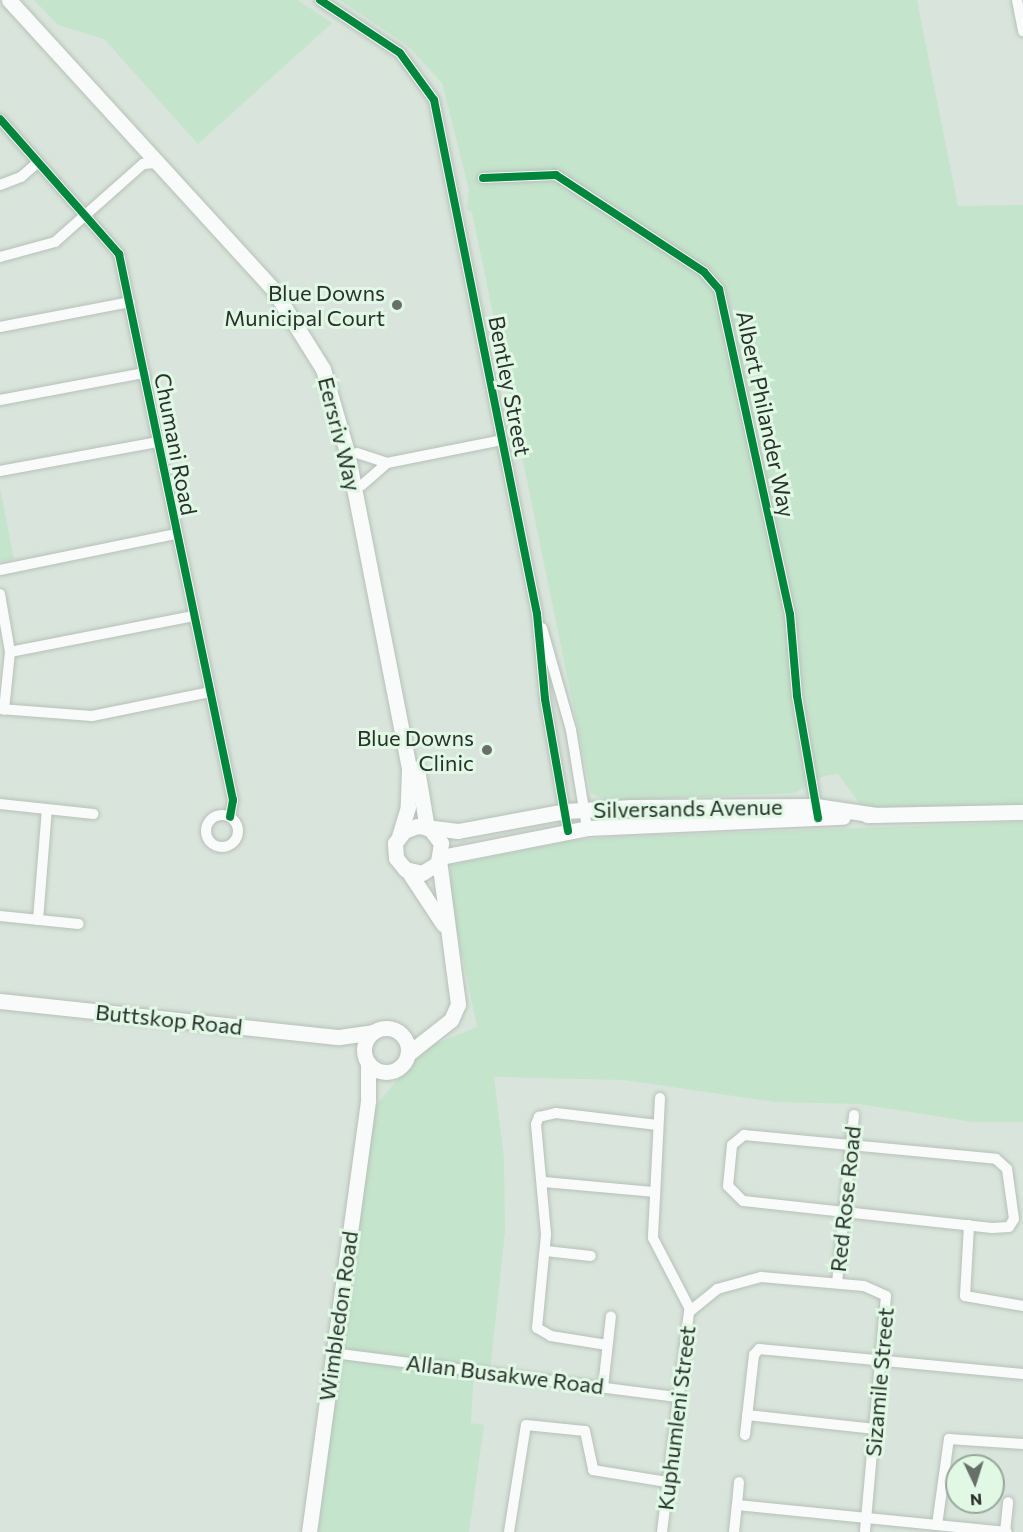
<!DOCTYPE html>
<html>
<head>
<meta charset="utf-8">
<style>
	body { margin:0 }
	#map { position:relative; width:1023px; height:1532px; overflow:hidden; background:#d9e5dc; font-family:Commissioner,sans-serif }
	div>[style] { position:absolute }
	.green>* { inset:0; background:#c5e4cc }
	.roads { filter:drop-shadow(0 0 2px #b7c0b9) drop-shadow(0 0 2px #b7c0b9) }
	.street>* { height:10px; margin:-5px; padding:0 5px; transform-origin:5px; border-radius:5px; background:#f9fbfa }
	.street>.ring { margin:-5px; padding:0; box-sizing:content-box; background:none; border:10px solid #f9fbfa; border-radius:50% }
	.secondary>* { height:15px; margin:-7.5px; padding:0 7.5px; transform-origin:7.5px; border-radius:7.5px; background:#f9fbfa }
	.secondary>.ring { margin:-7.5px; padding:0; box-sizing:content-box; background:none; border:15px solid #f9fbfa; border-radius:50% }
	.cycleway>* { height:8px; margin:-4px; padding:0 4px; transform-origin:4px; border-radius:4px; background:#00873e }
	.dots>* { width:16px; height:16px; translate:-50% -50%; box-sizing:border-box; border:3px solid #e1f8e5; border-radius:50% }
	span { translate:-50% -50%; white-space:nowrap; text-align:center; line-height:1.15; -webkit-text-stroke:6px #e1f8e5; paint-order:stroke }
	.poi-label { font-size:22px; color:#28312a }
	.right { translate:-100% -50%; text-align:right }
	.street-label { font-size:22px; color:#28312a }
	.north { position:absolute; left:945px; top:1454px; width:60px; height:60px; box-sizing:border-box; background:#e1f8e5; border:2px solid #97a89a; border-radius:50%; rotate:176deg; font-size:16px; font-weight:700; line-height:24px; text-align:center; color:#28312a }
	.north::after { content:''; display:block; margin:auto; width:21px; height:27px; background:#667068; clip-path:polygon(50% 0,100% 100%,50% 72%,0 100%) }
</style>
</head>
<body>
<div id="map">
	<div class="green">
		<div style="clip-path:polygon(34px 0,298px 0,332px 23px,198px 144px,104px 39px,58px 25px)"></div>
		<div style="clip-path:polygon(340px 0,917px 0,958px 206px,1023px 205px,1023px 806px,862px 807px,838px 774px,824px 776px,794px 793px,607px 801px,591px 793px,472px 212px,467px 209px,469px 190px,442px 83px,408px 46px)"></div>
		<div style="clip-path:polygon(0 488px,14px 559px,0 562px)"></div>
		<div style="clip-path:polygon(1023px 822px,1023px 1122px,973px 1122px,859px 1104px,775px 1102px,624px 1080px,494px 1077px,504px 1158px,505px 1232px,490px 1372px,474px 1370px,471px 1423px,484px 1425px,469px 1532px,318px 1532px,374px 1108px,423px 1049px,477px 1027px,450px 895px,451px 865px,569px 841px,613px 837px)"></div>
	</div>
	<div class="roads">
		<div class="street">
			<div style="left:320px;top:0;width:96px;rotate:33.5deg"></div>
			<div style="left:400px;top:53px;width:58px;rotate:54.1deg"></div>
			<div style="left:434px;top:100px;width:524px;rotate:78.67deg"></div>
			<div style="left:537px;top:614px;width:85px;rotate:84.6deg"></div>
			<div style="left:545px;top:699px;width:134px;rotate:80.1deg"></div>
			<div style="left:1017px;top:0;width:32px;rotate:79deg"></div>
			<div style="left:0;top:119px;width:180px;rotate:48.6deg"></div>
			<div style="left:119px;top:254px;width:558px;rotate:78.21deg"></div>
			<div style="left:233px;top:800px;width:17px;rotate:100deg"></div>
			<div style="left:483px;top:178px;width:73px;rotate:-2.4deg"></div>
			<div style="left:556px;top:175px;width:177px;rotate:33.2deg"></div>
			<div style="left:704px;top:272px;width:23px;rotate:49deg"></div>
			<div style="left:719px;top:289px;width:333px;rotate:77.7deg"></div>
			<div style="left:790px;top:614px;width:82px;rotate:85.1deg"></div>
			<div style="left:797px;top:696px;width:118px;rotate:80.2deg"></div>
			<div style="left:0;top:185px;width:22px;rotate:-21deg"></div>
			<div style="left:21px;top:177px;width:21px;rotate:-41deg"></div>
			<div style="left:0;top:257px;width:57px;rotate:-15.3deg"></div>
			<div style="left:55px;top:242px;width:118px;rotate:-41.6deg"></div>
			<div style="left:143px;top:164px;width:16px;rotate:-4deg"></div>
			<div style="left:0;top:327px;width:132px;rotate:-10.9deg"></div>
			<div style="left:0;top:400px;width:147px;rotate:-10.6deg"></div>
			<div style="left:357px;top:453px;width:32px;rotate:18deg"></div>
			<div style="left:387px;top:463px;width:117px;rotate:-11.3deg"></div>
			<div style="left:0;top:471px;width:161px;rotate:-10.4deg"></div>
			<div style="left:362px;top:485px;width:33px;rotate:-41deg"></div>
			<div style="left:0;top:570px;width:180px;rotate:-11.6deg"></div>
			<div style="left:0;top:594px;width:59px;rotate:80.2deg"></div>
			<div style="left:10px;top:652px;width:58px;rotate:95.9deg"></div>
			<div style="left:542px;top:628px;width:106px;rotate:74.1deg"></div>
			<div style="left:571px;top:730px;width:99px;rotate:80.7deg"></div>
			<div style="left:10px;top:652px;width:187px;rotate:-11.1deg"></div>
			<div style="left:0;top:709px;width:92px;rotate:4.4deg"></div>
			<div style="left:92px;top:716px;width:120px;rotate:-11.5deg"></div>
			<div style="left:0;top:804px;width:94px;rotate:6.1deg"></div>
			<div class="ring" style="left:206px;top:815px;width:22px;height:22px"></div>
			<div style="left:0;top:916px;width:79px;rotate:5.8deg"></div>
			<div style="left:38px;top:920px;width:111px;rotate:-85.4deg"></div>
			<div style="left:660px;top:1098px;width:140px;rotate:92.9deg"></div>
			<div style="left:653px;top:1238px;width:80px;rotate:62.5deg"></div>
			<div style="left:744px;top:1135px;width:253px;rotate:5.4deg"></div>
			<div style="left:996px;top:1159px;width:15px;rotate:42deg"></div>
			<div style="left:1007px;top:1169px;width:50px;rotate:82deg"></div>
			<div style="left:1014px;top:1219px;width:9px;rotate:122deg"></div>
			<div style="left:1009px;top:1227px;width:17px;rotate:177deg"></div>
			<div style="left:992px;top:1228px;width:250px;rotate:-173.8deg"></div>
			<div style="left:743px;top:1201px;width:21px;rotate:-135deg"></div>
			<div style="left:728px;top:1186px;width:41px;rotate:-84.4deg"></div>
			<div style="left:732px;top:1145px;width:16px;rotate:-40deg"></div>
			<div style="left:544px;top:1182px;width:109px;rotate:5.2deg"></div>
			<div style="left:969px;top:1225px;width:71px;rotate:93.2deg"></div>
			<div style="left:965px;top:1296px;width:59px;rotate:9.8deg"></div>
			<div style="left:546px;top:1251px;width:45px;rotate:6.3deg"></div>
			<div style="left:837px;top:1283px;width:169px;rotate:-84.2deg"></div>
			<div style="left:607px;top:1345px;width:57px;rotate:-170.9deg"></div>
			<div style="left:551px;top:1336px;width:16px;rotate:-150deg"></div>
			<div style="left:537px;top:1328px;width:94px;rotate:-84.5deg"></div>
			<div style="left:546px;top:1234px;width:110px;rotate:-95.2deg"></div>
			<div style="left:536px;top:1124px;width:8px;rotate:-67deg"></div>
			<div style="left:539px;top:1117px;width:17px;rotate:-13deg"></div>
			<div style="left:556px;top:1113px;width:102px;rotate:6.8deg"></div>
			<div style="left:333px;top:1353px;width:346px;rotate:7.3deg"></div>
			<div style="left:603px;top:1387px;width:71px;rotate:-83.6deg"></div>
			<div style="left:747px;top:1415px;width:129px;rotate:6.2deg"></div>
			<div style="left:745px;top:1435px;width:81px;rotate:-83.6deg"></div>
			<div style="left:754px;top:1355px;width:8px;rotate:-50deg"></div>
			<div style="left:759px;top:1349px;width:265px;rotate:5.4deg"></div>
			<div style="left:737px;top:1505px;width:23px;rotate:-85deg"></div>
			<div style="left:937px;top:1525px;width:87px;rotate:-82.1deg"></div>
			<div style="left:949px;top:1439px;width:74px;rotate:3.9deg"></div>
			<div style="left:509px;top:1532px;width:108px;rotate:-81deg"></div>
			<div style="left:526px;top:1425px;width:59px;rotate:5.8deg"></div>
			<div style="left:585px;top:1431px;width:40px;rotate:78deg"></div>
			<div style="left:593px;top:1470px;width:75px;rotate:9.2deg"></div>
			<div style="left:662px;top:1532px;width:222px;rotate:-83deg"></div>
			<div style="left:689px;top:1312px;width:36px;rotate:-39deg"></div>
			<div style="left:717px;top:1289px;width:46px;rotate:-15.3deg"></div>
			<div style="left:761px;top:1277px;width:103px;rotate:5deg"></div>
			<div style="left:864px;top:1286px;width:24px;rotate:24deg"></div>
			<div style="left:886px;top:1296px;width:237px;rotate:95.1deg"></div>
			<div style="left:734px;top:1532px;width:27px;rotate:-84deg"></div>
			<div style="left:737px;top:1505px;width:271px;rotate:5.7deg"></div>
			<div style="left:1005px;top:1532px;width:30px;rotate:-84deg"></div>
		</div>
		<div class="secondary">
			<div style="left:9px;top:0;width:391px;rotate:47.6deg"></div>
			<div style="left:273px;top:289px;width:94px;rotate:58deg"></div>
			<div style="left:323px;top:369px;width:86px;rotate:73.9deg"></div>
			<div style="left:347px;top:452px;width:323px;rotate:78.9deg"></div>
			<div style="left:409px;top:769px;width:38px;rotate:92deg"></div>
			<div style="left:408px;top:807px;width:30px;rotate:107deg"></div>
			<div style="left:417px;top:769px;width:60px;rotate:80.4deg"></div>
			<div style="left:867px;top:815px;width:156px;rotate:-1.1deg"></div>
			<div style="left:430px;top:829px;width:18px;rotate:52deg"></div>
			<div style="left:441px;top:843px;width:20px;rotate:99deg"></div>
			<div style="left:438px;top:863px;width:19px;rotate:148deg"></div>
			<div style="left:422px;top:873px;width:17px;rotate:-167deg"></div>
			<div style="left:405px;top:869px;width:14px;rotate:-129deg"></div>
			<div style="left:396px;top:858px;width:15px;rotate:-94deg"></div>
			<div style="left:395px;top:843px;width:15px;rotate:-53deg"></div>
			<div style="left:404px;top:831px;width:14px;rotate:-21deg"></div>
			<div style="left:417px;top:826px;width:41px;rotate:7deg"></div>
			<div style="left:458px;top:831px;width:110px;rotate:-10.5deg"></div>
			<div style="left:566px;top:811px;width:66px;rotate:-3.5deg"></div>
			<div style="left:632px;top:807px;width:184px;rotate:-0.3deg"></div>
			<div style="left:816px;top:806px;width:61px;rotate:8.5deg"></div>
			<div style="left:441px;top:857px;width:149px;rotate:-11.2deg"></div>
			<div style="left:587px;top:828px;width:256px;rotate:-2.5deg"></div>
			<div style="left:408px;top:871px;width:64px;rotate:56.6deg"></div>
			<div style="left:0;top:1001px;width:341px;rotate:6.1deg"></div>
			<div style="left:339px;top:1037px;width:34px;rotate:-8deg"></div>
			<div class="ring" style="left:364px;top:1028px;width:29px;height:29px"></div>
			<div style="left:409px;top:1053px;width:53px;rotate:-38.2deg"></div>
			<div style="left:451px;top:1020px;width:17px;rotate:-66deg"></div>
			<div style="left:458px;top:1004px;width:145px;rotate:-97.5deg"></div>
			<div style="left:309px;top:1532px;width:436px;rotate:-82.2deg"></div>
			<div style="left:368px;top:1100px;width:37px;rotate:-90deg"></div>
		</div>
	</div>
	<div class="cycleway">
		<div style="left:320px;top:0;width:96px;rotate:33.5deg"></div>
		<div style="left:400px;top:53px;width:58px;rotate:54.1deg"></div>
		<div style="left:434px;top:100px;width:524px;rotate:78.67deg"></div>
		<div style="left:537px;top:614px;width:85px;rotate:84.6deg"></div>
		<div style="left:545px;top:699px;width:134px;rotate:80.1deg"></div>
		<div style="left:0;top:119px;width:180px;rotate:48.6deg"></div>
		<div style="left:119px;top:254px;width:558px;rotate:78.21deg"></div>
		<div style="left:233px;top:800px;width:17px;rotate:100deg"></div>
		<div style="left:483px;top:178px;width:73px;rotate:-2.4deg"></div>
		<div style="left:556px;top:175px;width:177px;rotate:33.2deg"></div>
		<div style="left:704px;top:272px;width:23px;rotate:49deg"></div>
		<div style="left:719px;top:289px;width:333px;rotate:77.7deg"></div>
		<div style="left:790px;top:614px;width:82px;rotate:85.1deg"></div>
		<div style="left:797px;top:696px;width:124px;rotate:80.2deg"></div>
	</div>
	<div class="dots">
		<div style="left:397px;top:305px;background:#667068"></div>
		<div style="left:487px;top:750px;background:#667068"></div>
	</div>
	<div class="poi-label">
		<span class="right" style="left:385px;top:305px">Blue Downs<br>Municipal Court</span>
		<span class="right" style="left:474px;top:750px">Blue Downs<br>Clinic</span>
	</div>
	<div class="street-label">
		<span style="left:510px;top:386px;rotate:79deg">Bentley Street</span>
		<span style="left:766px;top:414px;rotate:78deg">Albert Philander Way</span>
		<span style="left:340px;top:434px;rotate:76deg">Eersriv Way</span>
		<span style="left:176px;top:444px;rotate:79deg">Chumani Road</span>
		<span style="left:688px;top:808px;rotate:-1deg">Silversands Avenue</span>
		<span style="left:169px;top:1019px;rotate:6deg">Buttskop Road</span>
		<span style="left:845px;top:1199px;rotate:-84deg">Red Rose Road</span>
		<span style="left:338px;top:1316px;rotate:-82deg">Wimbledon Road</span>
		<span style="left:505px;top:1374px;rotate:7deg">Allan Busakwe Road</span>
		<span style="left:879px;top:1382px;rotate:-85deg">Sizamile Street</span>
		<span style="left:676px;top:1418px;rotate:-83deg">Kuphumleni Street</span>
	</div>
	<div class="north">N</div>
</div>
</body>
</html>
